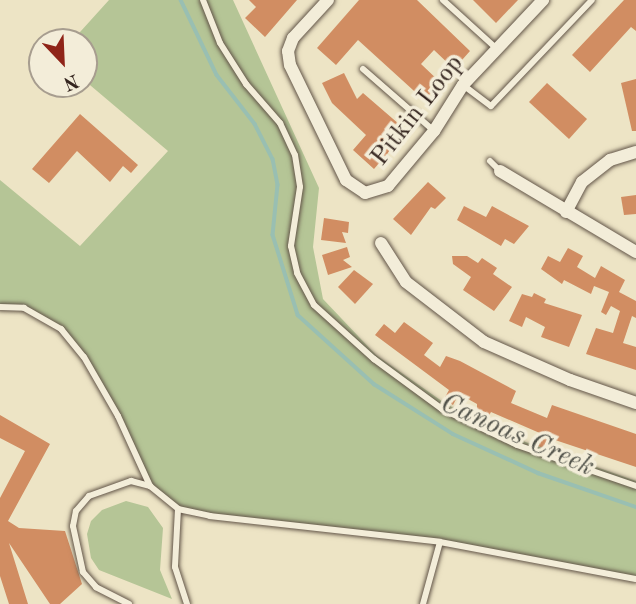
<!DOCTYPE html>
<html>
<head>
<meta charset="utf-8">
<style>
	body { margin:0 }
	#map { position:relative; width:636px; height:604px; overflow:hidden; background:#ede4c5; font-family:"Old Standard TT",serif }
	div>[style] { position:absolute }
	.green>* { inset:0; background:#b5c596 }
	.stream>* { height:3.5px; margin:-1.75px; padding:0 1.75px; transform-origin:1.75px; border-radius:1.75px; background:#99bfb2 }
	.building>* { inset:0; background:#d18d62 }
	.roads { filter:drop-shadow(0 0 2px #625548) drop-shadow(0 0 2px #625548) }
	.lane>* { height:6px; margin:-3px; padding:0 3px; transform-origin:3px; border-radius:3px; background:#f3edd9 }
	.street>* { height:12px; margin:-6px; padding:0 6px; transform-origin:6px; border-radius:6px; background:#f3edd9 }
	span { translate:-50% -50%; white-space:nowrap; text-align:center; line-height:1.15; -webkit-text-stroke:7px #f3edd9; paint-order:stroke }
	.street-label { font-size:26px; color:#34251f }
	.water-label { font-size:28px; color:#52534b; font-style:italic }
	.north { position:absolute; left:28px; top:28px; width:70px; height:70px; box-sizing:border-box; background:#f3edd9; border:2px solid #a79d8f; border-radius:50%; rotate:157deg; font-size:19px; font-weight:700; line-height:28px; text-align:center; color:#34251f }
	.north::after { content:''; display:block; margin:auto; width:24px; height:32px; background:#8f2418; clip-path:polygon(50% 0,100% 100%,50% 72%,0 100%) }
</style>
</head>
<body>
<div id="map">
	<div class="green">
		<div style="clip-path:polygon(109px 0,233px 0,319px 188px,313px 247px,323px 299px,376px 355px,446px 404px,517px 439px,636px 481px,636px 579px,478px 548px,178px 509px,150px 486px,118px 416px,84px 357px,61px 329px,24px 308px,0 307px,0 180px,80px 246px,168px 151px,84px 80px,84px 42px,71px 42px)"></div>
		<div style="clip-path:polygon(126px 501px,148px 507px,163px 528px,160px 570px,172px 599px,99px 570px,91px 558px,87px 534px,91px 521px,102px 510px)"></div>
	</div>
	<div class="stream">
		<div style="left:181px;top:0;width:83px;rotate:64.4deg"></div>
		<div style="left:217px;top:75px;width:62px;rotate:52.2deg"></div>
		<div style="left:255px;top:124px;width:39px;rotate:63deg"></div>
		<div style="left:273px;top:159px;width:26px;rotate:79deg"></div>
		<div style="left:278px;top:185px;width:50px;rotate:95.7deg"></div>
		<div style="left:273px;top:235px;width:84px;rotate:72.6deg"></div>
		<div style="left:298px;top:315px;width:103px;rotate:42.2deg"></div>
		<div style="left:374px;top:384px;width:93px;rotate:32.3deg"></div>
		<div style="left:453px;top:434px;width:94px;rotate:24.6deg"></div>
		<div style="left:538px;top:473px;width:104px;rotate:19.1deg"></div>
	</div>
	<div class="building">
		<div style="clip-path:polygon(249px 0,297px 0,265px 37px,245px 18px,256px 7px)"></div>
		<div style="clip-path:polygon(359px 0,417px 0,470px 51px,454px 69px,434px 50px,421px 64px,441px 83px,424px 100px,358px 40px,336px 65px,317px 48px)"></div>
		<div style="clip-path:polygon(473px 0,518px 0,496px 23px)"></div>
		<div style="clip-path:polygon(624px 0,636px 0,636px 31px,631px 27px,590px 72px,572px 55px)"></div>
		<div style="clip-path:polygon(344px 73px,357px 99px,363px 93px,407px 131px,374px 169px,353px 150px,366px 135px,332px 103px,322px 83px)"></div>
		<div style="clip-path:polygon(636px 79px,636px 131px,632px 131px,621px 83px)"></div>
		<div style="clip-path:polygon(547px 83px,587px 119px,569px 139px,529px 102px)"></div>
		<div style="clip-path:polygon(80px 114px,138px 165px,131px 173px,123px 166px,110px 182px,77px 151px,49px 183px,32px 169px)"></div>
		<div style="clip-path:polygon(428px 182px,446px 198px,435px 209px,431px 207px,411px 235px,393px 219px)"></div>
		<div style="clip-path:polygon(636px 195px,636px 214px,624px 215px,621px 197px)"></div>
		<div style="clip-path:polygon(464px 206px,486px 217px,492px 206px,529px 226px,514px 244px,505px 239px,501px 246px,457px 220px)"></div>
		<div style="clip-path:polygon(324px 218px,349px 222px,348px 233px,342px 232px,346px 243px,321px 240px)"></div>
		<div style="clip-path:polygon(347px 247px,350px 257px,343px 260px,352px 267px,328px 275px,322px 255px)"></div>
		<div style="clip-path:polygon(568px 248px,583px 256px,577px 267px,595px 278px,601px 266px,625px 280px,619px 292px,636px 301px,636px 318px,632px 316px,623px 343px,636px 347px,636px 370px,586px 354px,596px 328px,613px 333px,620px 311px,611px 306px,606px 315px,601px 312px,609px 292px,594px 286px,591px 294px,564px 280px,562px 284px,541px 269px,548px 256px,560px 262px)"></div>
		<div style="clip-path:polygon(452px 256px,467px 256px,478px 263px,482px 258px,497px 268px,493px 274px,512px 287px,494px 311px,463px 290px,471px 277px,453px 264px)"></div>
		<div style="clip-path:polygon(354px 270px,373px 284px,355px 304px,338px 287px)"></div>
		<div style="clip-path:polygon(534px 293px,546px 299px,544px 303px,582px 315px,569px 347px,541px 337px,545px 327px,526px 317px,522px 327px,509px 321px,522px 294px,532px 297px)"></div>
		<div style="clip-path:polygon(404px 322px,433px 343px,424px 355px,440px 367px,446px 356px,460px 361px,516px 391px,511px 403px,547px 418px,552px 405px,636px 434px,636px 467px,552px 439px,548px 450px,538px 446px,542px 434px,491px 412px,487px 419px,477px 413px,477px 404px,459px 394px,453px 405px,444px 399px,449px 390px,375px 335px,384px 324px,395px 333px)"></div>
		<div style="clip-path:polygon(0 415px,50px 444px,8px 521px,19px 528px,65px 531px,82px 584px,60px 604px,50px 604px,9px 543px,28px 604px,9px 604px,0 576px,0 498px,25px 451px,0 438px)"></div>
	</div>
	<div class="roads">
		<div class="lane">
			<div style="left:203px;top:0;width:46px;rotate:68.4deg"></div>
			<div style="left:220px;top:43px;width:49px;rotate:57.6deg"></div>
			<div style="left:246px;top:84px;width:52px;rotate:48.9deg"></div>
			<div style="left:280px;top:123px;width:35px;rotate:65deg"></div>
			<div style="left:295px;top:155px;width:32px;rotate:81deg"></div>
			<div style="left:300px;top:187px;width:60px;rotate:98.7deg"></div>
			<div style="left:291px;top:246px;width:28px;rotate:77deg"></div>
			<div style="left:297px;top:273px;width:36px;rotate:62deg"></div>
			<div style="left:314px;top:305px;width:81px;rotate:42deg"></div>
			<div style="left:374px;top:359px;width:84px;rotate:36.3deg"></div>
			<div style="left:442px;top:409px;width:83px;rotate:25.6deg"></div>
			<div style="left:517px;top:445px;width:126px;rotate:19deg"></div>
			<div style="left:443px;top:0;width:72px;rotate:42.2deg"></div>
			<div style="left:363px;top:69px;width:94px;rotate:41.1deg"></div>
			<div style="left:463px;top:85px;width:35px;rotate:37deg"></div>
			<div style="left:491px;top:106px;width:146px;rotate:-46.4deg"></div>
			<div style="left:490px;top:161px;width:14px;rotate:45deg"></div>
			<div style="left:0;top:307px;width:24px;rotate:2deg"></div>
			<div style="left:24px;top:308px;width:43px;rotate:29.6deg"></div>
			<div style="left:61px;top:329px;width:36px;rotate:51deg"></div>
			<div style="left:84px;top:357px;width:68px;rotate:60deg"></div>
			<div style="left:118px;top:416px;width:77px;rotate:65.4deg"></div>
			<div style="left:178px;top:509px;width:58px;rotate:93deg"></div>
			<div style="left:175px;top:567px;width:39px;rotate:72deg"></div>
			<div style="left:129px;top:604px;width:37px;rotate:-153deg"></div>
			<div style="left:96px;top:587px;width:20px;rotate:-131deg"></div>
			<div style="left:83px;top:572px;width:47px;rotate:-102.3deg"></div>
			<div style="left:73px;top:526px;width:15px;rotate:-79deg"></div>
			<div style="left:76px;top:511px;width:20px;rotate:-49deg"></div>
			<div style="left:89px;top:496px;width:45px;rotate:-19.7deg"></div>
			<div style="left:131px;top:481px;width:20px;rotate:15deg"></div>
			<div style="left:150px;top:486px;width:36px;rotate:39deg"></div>
			<div style="left:178px;top:509px;width:33px;rotate:12deg"></div>
			<div style="left:210px;top:516px;width:231px;rotate:6.4deg"></div>
			<div style="left:440px;top:542px;width:199px;rotate:10.7deg"></div>
			<div style="left:423px;top:604px;width:64px;rotate:-74.7deg"></div>
		</div>
		<div class="street">
			<div style="left:328px;top:0;width:52px;rotate:132.6deg"></div>
			<div style="left:293px;top:38px;width:14px;rotate:111deg"></div>
			<div style="left:288px;top:51px;width:14px;rotate:82deg"></div>
			<div style="left:290px;top:65px;width:128px;rotate:64deg"></div>
			<div style="left:346px;top:180px;width:23px;rotate:34deg"></div>
			<div style="left:365px;top:193px;width:24px;rotate:-17deg"></div>
			<div style="left:388px;top:186px;width:72px;rotate:-50.1deg"></div>
			<div style="left:434px;top:131px;width:54px;rotate:-57.8deg"></div>
			<div style="left:463px;top:85px;width:117px;rotate:-46.7deg"></div>
			<div style="left:500px;top:171px;width:158px;rotate:30.8deg"></div>
			<div style="left:566px;top:212px;width:34px;rotate:-62deg"></div>
			<div style="left:582px;top:182px;width:36px;rotate:-38deg"></div>
			<div style="left:610px;top:160px;width:27px;rotate:-17deg"></div>
			<div style="left:381px;top:243px;width:46px;rotate:57.3deg"></div>
			<div style="left:406px;top:282px;width:98px;rotate:37.6deg"></div>
			<div style="left:484px;top:342px;width:94px;rotate:23.8deg"></div>
			<div style="left:570px;top:380px;width:70px;rotate:19.2deg"></div>
		</div>
	</div>
	<div class="street-label">
		<span style="left:418px;top:111px;rotate:-52deg">Pitkin Loop</span>
	</div>
	<div class="water-label">
		<span style="left:517px;top:436px;rotate:24deg">Canoas Creek</span>
	</div>
	<div class="north">N</div>
</div>
</body>
</html>
